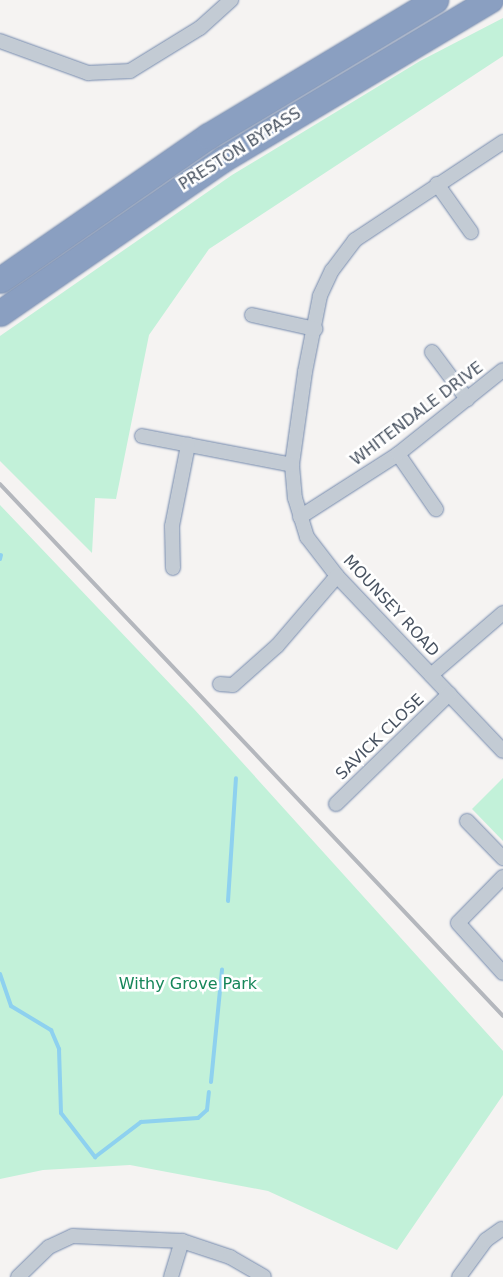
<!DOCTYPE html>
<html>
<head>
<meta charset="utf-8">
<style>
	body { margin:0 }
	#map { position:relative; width:503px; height:1277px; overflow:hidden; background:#f5f3f2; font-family:"DejaVu Sans",sans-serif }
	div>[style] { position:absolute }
	.green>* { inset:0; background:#c2f1d9 }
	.stream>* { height:4px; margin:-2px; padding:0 2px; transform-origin:2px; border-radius:2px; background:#8ed1ef }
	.roads { filter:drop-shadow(0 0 1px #758aad) drop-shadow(0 0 1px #758aad) }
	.minor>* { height:14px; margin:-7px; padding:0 7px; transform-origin:7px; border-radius:7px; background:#c3cbd4 }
	.motorway>* { height:25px; margin:-12.5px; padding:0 12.5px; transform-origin:12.5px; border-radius:12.5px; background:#8a9fc1 }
	.rail>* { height:4px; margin:-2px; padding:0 2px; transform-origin:2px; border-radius:2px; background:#b4b7bd }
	span { translate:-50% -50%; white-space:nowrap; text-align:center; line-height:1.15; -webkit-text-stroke:5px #fff; paint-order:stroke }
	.street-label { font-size:16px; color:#495361 }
	.park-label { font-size:16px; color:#168659 }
</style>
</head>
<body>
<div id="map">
	<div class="green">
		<div style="clip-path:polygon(503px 18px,503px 56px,209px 249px,149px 335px,116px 499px,95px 498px,92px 553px,0 461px,0 336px,232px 175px,420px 61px)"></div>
		<div style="clip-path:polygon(0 505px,194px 709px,503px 1051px,503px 1095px,397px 1250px,268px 1191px,130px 1165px,43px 1170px,0 1179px)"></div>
		<div style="clip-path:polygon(503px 778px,503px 841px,472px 809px)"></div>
	</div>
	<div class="stream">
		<div style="left:0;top:559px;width:4px;rotate:-76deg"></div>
		<div style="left:228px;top:901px;width:123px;rotate:-86.3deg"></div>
		<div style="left:0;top:974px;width:34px;rotate:71deg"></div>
		<div style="left:11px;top:1006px;width:47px;rotate:31deg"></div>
		<div style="left:51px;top:1030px;width:21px;rotate:67deg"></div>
		<div style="left:59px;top:1049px;width:64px;rotate:88.2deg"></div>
		<div style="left:61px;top:1113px;width:56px;rotate:52.3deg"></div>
		<div style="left:95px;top:1157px;width:58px;rotate:-37.3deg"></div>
		<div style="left:141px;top:1122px;width:57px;rotate:-4deg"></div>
		<div style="left:198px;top:1118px;width:12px;rotate:-42deg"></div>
		<div style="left:207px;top:1110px;width:18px;rotate:-84deg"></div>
		<div style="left:211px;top:1082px;width:113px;rotate:-84.4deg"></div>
	</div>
	<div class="roads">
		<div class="minor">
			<div style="left:0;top:41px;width:94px;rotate:20deg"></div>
			<div style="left:88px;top:73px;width:42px;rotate:-2.7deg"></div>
			<div style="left:130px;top:71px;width:82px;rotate:-31.6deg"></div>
			<div style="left:200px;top:28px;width:42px;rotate:-42.1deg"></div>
			<div style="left:503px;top:142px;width:178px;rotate:146.5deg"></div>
			<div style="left:355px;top:240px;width:38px;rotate:127deg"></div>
			<div style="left:332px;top:270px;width:29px;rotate:115deg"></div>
			<div style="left:320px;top:296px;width:77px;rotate:101.2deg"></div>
			<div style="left:305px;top:372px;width:94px;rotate:98deg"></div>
			<div style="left:292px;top:465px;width:33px;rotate:85deg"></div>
			<div style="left:295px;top:498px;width:41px;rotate:72.9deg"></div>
			<div style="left:307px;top:537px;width:49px;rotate:52.4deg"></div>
			<div style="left:337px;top:576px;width:241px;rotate:46.5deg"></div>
			<div style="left:437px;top:184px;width:59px;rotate:54.7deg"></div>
			<div style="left:252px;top:315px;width:65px;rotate:12.5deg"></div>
			<div style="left:432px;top:352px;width:59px;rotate:53.3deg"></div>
			<div style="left:142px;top:436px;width:153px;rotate:10.9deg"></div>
			<div style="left:398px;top:454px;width:67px;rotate:55.4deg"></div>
			<div style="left:300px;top:517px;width:117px;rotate:-32.7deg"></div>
			<div style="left:398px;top:454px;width:134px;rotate:-38.7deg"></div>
			<div style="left:173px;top:568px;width:42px;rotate:-91.4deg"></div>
			<div style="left:172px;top:526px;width:83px;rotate:-78.8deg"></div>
			<div style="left:431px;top:675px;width:95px;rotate:-40.7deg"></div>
			<div style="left:220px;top:684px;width:13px;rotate:4deg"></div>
			<div style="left:233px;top:685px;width:59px;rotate:-41.6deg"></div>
			<div style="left:277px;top:646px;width:92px;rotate:-49.4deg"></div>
			<div style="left:336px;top:804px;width:158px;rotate:-44.2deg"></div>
			<div style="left:467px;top:821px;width:52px;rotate:45.8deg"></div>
			<div style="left:503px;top:877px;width:64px;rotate:134.4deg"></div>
			<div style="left:458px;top:923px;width:67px;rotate:48deg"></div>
			<div style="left:18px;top:1277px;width:43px;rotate:-44.1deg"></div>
			<div style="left:49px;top:1247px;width:26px;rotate:-25deg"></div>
			<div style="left:73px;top:1236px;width:109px;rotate:2.6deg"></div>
			<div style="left:182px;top:1241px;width:51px;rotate:18.4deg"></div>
			<div style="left:230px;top:1257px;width:39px;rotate:30deg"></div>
			<div style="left:171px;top:1277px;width:38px;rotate:-73deg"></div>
			<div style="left:459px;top:1277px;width:46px;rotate:-53.9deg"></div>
			<div style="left:486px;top:1240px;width:19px;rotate:-35deg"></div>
		</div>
		<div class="motorway">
			<div style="left:0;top:280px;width:253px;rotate:-34.7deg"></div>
			<div style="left:208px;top:136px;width:265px;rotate:-30.9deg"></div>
			<div style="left:0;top:313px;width:271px;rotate:-34.6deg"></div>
			<div style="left:223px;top:159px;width:311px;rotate:-30.8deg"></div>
		</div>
	</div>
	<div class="rail">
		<div style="left:0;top:484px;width:732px;rotate:46.6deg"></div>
	</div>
	<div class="street-label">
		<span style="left:240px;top:149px;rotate:-32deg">PRESTON BYPASS</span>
		<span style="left:417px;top:414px;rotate:-37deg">WHITENDALE DRIVE</span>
		<span style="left:391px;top:606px;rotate:47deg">MOUNSEY ROAD</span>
		<span style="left:380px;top:737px;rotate:-44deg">SAVICK CLOSE</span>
	</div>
	<div class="park-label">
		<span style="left:188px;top:984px">Withy Grove Park</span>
	</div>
</div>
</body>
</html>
